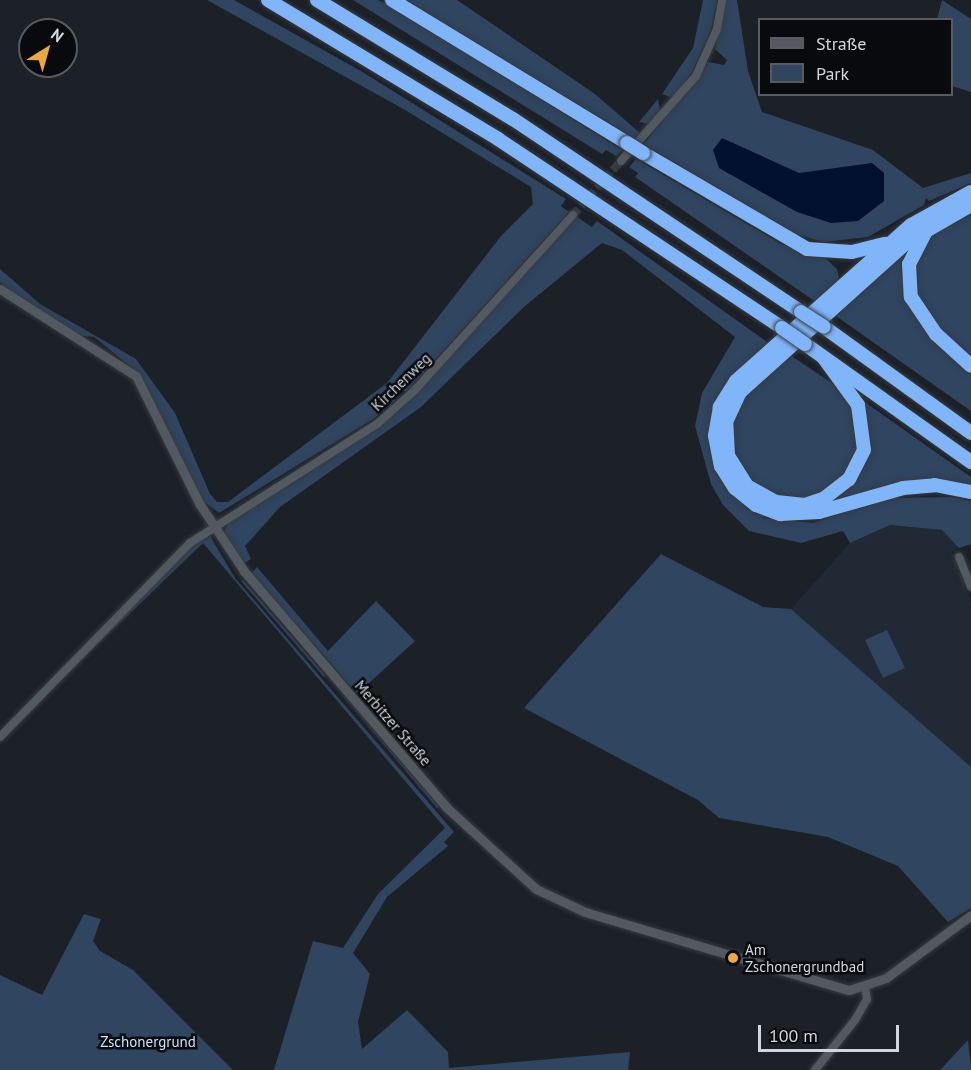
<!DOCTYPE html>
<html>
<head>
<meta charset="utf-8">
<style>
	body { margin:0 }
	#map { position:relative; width:971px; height:1070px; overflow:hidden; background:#1c2027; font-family:"PT Sans",sans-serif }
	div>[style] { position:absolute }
	.built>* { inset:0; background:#202934 }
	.green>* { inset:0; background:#2f4560 }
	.water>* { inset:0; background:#00102e }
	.minor-tunnel>* { height:8px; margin-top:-4px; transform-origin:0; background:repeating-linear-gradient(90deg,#373b42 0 8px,transparent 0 12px) }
	.roads { filter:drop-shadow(0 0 2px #373b40) drop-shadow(0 0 2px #373b40) }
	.minor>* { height:8px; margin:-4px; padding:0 4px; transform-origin:4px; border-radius:4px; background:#535960 }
	.tertiary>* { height:9px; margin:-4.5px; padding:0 4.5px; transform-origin:4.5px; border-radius:4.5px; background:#535960 }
	.motorway>* { height:14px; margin:-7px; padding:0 7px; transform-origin:7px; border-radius:7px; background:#80b5f9 }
	.bridges { filter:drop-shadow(0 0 2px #373b40) drop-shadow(0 0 2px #373b40) }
	.motorway-bridge>* { height:14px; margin:-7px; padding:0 7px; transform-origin:7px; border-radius:7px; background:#80b5f9 }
	.dots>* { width:16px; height:16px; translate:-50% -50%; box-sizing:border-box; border:3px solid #080a0d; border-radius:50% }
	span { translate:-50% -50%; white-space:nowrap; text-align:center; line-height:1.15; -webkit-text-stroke:5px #080a0d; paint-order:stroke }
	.street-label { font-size:15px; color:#d3d6da }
	.poi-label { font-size:15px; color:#d3d6da }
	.left { translate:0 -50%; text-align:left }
	.park-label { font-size:15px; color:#cee1f9 }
	.legend { position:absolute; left:758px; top:18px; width:195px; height:78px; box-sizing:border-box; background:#080a0d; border:2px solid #595c5f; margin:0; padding:8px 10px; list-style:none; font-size:18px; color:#d3d6da }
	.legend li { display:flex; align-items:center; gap:12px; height:30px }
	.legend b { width:30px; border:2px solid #595c5f }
	.north { position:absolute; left:18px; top:18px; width:60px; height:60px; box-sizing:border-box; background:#080a0d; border:2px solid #595c5f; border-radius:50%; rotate:37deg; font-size:16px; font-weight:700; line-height:24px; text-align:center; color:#d3d6da }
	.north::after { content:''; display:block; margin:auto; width:21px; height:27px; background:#eda83b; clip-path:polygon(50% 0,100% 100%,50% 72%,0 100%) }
	.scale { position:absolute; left:758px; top:1025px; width:141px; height:27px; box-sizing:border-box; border:3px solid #d3d6da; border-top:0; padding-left:8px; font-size:18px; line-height:21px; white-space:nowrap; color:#d3d6da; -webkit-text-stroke:4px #080a0d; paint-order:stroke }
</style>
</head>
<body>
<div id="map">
	<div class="built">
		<div style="clip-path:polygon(890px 525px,942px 530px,959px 548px,952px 552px,971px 601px,971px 767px,791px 609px,850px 543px)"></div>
	</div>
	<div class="green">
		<div style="clip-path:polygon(207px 0,234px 0,361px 71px,566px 199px,561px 206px,569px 212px,406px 392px,401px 389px,403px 376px,394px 388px,395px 401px,373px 419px,219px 513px,203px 501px,141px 375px,94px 337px,82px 336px,17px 295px,0 282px,0 269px,40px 304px,136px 359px,175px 413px,210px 494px,217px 502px,228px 502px,387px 383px,501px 236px,533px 204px,531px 187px,405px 110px)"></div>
		<div style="clip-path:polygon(353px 0,378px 0,393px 7px,622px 150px,616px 156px,606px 150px,602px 154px)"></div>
		<div style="clip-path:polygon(405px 0,457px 0,595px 94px,640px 133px,634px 138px)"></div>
		<div style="clip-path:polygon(703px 0,717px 0,711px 30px,692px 72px,673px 98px,662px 94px,693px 48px)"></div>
		<div style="clip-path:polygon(726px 0,737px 0,748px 71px,762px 112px,873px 150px,923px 188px,971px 173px,971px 183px,929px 201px,926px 198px,924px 205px,868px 237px,823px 242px,788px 232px,644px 144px,708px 62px,724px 65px,727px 60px,715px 49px)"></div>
		<div style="clip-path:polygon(942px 0,971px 19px,971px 92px,952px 86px,952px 20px,937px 19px)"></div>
		<div style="clip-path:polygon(658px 99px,660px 111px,648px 124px,639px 122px)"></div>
		<div style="clip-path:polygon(636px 159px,781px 244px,825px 258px,837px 269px,840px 282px,816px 302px,635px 177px,638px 173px,629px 167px)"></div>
		<div style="clip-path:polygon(971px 212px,971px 359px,919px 306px,912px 269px,918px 250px,935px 231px)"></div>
		<div style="clip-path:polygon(577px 217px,592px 227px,597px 221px,770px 344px,711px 425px,769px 516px,761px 518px,813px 523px,887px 498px,952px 497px,971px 501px,971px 544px,959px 548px,942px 530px,890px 525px,850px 543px,843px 531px,801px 543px,749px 531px,723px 505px,711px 484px,695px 426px,702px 393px,735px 337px,622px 250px,602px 243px,525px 306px,421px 407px,280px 507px,245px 546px,251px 559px,243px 564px,224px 533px,228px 522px,399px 411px)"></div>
		<div style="clip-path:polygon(908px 248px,907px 300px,971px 370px,971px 411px,833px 314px)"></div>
		<div style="clip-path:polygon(787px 353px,841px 389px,854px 407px,861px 438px,851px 469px,831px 490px,796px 502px,759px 490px,735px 464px,729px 431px,738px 404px)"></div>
		<div style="clip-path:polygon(859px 398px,971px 477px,971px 487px,895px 484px,826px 504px,857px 474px)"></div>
		<div style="clip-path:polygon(210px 536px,235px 578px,454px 832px,444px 842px,448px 846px,387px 897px,353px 953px,370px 974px,358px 1022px,362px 1049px,407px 1010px,448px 1052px,449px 1068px,630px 1052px,628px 1070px,274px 1070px,313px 941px,343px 948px,378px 894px,445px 828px,203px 543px,25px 714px,192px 544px)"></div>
		<div style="clip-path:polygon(661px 554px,763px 607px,791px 609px,971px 767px,971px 908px,948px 922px,898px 866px,828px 837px,719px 818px,698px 800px,524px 708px)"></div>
		<div style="clip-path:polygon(257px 567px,328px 651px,376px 601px,415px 641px,357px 694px,252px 573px)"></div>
		<div style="clip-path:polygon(243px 580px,325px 675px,324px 677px,241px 581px)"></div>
		<div style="clip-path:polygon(887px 630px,905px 668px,883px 678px,865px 640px)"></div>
		<div style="clip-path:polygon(328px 678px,439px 807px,437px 808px)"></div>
		<div style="clip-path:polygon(84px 914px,101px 919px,93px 941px,100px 951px,133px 970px,233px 1070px,0 1070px,0 975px,42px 995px)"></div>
		<div style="clip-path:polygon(968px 1040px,971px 1070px,940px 1070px)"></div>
	</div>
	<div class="water">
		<div style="clip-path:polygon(722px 138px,799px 173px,872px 163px,884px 173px,884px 201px,858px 221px,831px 223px,797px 212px,719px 168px,713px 150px)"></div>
	</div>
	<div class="minor-tunnel">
		<div style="left:573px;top:215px;width:72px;rotate:-48.4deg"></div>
	</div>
	<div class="roads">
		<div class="minor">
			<div style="left:621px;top:161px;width:113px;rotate:-48.6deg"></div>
			<div style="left:696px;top:76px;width:51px;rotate:-65.9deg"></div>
			<div style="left:717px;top:29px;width:29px;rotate:-80deg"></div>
			<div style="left:959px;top:557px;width:32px;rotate:68deg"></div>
			<div style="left:0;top:737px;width:272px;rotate:-45.6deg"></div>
			<div style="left:190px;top:543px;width:222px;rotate:-32.5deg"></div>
			<div style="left:377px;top:424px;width:50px;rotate:-41.7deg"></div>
			<div style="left:414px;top:391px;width:237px;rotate:-47.9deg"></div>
			<div style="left:815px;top:1070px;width:64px;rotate:-51.3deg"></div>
			<div style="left:855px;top:1020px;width:24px;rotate:-60deg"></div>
			<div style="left:867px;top:999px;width:11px;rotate:-100deg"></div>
		</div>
		<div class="tertiary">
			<div style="left:0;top:289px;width:161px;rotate:32.6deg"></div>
			<div style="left:136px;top:376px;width:142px;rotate:63.6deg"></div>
			<div style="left:199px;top:503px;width:82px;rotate:56.5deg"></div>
			<div style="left:244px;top:571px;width:311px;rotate:49.4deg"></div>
			<div style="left:446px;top:807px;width:122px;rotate:42.3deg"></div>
			<div style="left:536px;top:889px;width:54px;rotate:25.1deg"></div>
			<div style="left:585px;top:912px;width:275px;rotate:16.5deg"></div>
			<div style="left:849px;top:990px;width:39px;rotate:-18deg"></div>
			<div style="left:886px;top:978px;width:106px;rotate:-36.5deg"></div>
		</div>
		<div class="motorway">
			<div style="left:268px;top:0;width:269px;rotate:31.1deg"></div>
			<div style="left:498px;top:139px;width:341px;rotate:33.6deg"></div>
			<div style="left:317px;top:0;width:229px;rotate:31.3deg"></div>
			<div style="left:513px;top:119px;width:347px;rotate:33.8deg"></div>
			<div style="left:392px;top:0;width:275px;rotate:31.3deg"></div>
			<div style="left:643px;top:153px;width:190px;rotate:30.3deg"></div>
			<div style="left:807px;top:249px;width:45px;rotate:3.8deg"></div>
			<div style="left:852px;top:252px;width:34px;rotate:-14deg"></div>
			<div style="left:971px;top:192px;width:68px;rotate:151.2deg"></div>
			<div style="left:911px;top:225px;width:234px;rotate:138.3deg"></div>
			<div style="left:736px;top:381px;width:31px;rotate:122deg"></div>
			<div style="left:720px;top:407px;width:29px;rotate:100deg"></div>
			<div style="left:715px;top:436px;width:31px;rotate:79deg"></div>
			<div style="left:721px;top:466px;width:26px;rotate:58deg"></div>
			<div style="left:735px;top:488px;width:27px;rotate:39deg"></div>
			<div style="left:756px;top:505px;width:26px;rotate:21deg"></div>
			<div style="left:780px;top:514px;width:39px;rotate:-3deg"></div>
			<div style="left:819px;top:512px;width:87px;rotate:-15.9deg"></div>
			<div style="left:903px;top:488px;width:32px;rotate:-5deg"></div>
			<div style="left:935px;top:485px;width:37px;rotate:11deg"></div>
			<div style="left:925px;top:233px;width:35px;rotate:117deg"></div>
			<div style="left:909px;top:264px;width:33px;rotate:87deg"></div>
			<div style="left:911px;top:297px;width:45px;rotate:56deg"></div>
			<div style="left:936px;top:334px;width:47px;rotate:42.4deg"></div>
			<div style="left:824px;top:327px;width:181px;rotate:35.8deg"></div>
			<div style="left:805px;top:344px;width:204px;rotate:35.4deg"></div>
			<div style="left:823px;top:357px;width:59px;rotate:53.9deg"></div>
			<div style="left:858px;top:405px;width:45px;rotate:82.4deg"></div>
			<div style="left:864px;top:450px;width:33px;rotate:117deg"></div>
			<div style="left:849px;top:479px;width:31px;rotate:142deg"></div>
			<div style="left:825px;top:498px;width:21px;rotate:161deg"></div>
			<div style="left:805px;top:505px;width:29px;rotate:-174deg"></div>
			<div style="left:776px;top:502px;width:33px;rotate:-151deg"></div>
			<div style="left:747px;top:486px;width:36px;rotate:-122deg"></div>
			<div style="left:728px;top:455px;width:33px;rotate:-93deg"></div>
			<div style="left:726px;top:422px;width:33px;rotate:-65deg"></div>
			<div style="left:740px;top:392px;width:224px;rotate:-41.9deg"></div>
			<div style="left:907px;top:242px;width:74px;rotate:-30deg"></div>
		</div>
	</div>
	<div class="bridges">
		<div class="motorway-bridge">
			<div style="left:627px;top:143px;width:19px;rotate:32deg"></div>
			<div style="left:801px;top:312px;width:27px;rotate:33deg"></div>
			<div style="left:782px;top:328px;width:28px;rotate:35deg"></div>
		</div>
	</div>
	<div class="dots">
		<div style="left:733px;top:958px;background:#eda83b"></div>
	</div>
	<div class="street-label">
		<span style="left:401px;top:382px;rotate:-44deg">Kirchenweg</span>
		<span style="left:393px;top:723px;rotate:49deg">Merbitzer Straße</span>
	</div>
	<div class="poi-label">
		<span class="left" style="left:745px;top:958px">Am<br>Zschonergrundbad</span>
	</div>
	<div class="park-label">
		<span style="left:148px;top:1042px">Zschonergrund</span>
	</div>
	<ul class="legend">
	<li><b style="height:8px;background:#535960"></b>Straße</li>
	<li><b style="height:16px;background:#2f4560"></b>Park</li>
	</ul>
	<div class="north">N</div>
	<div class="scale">100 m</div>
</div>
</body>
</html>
